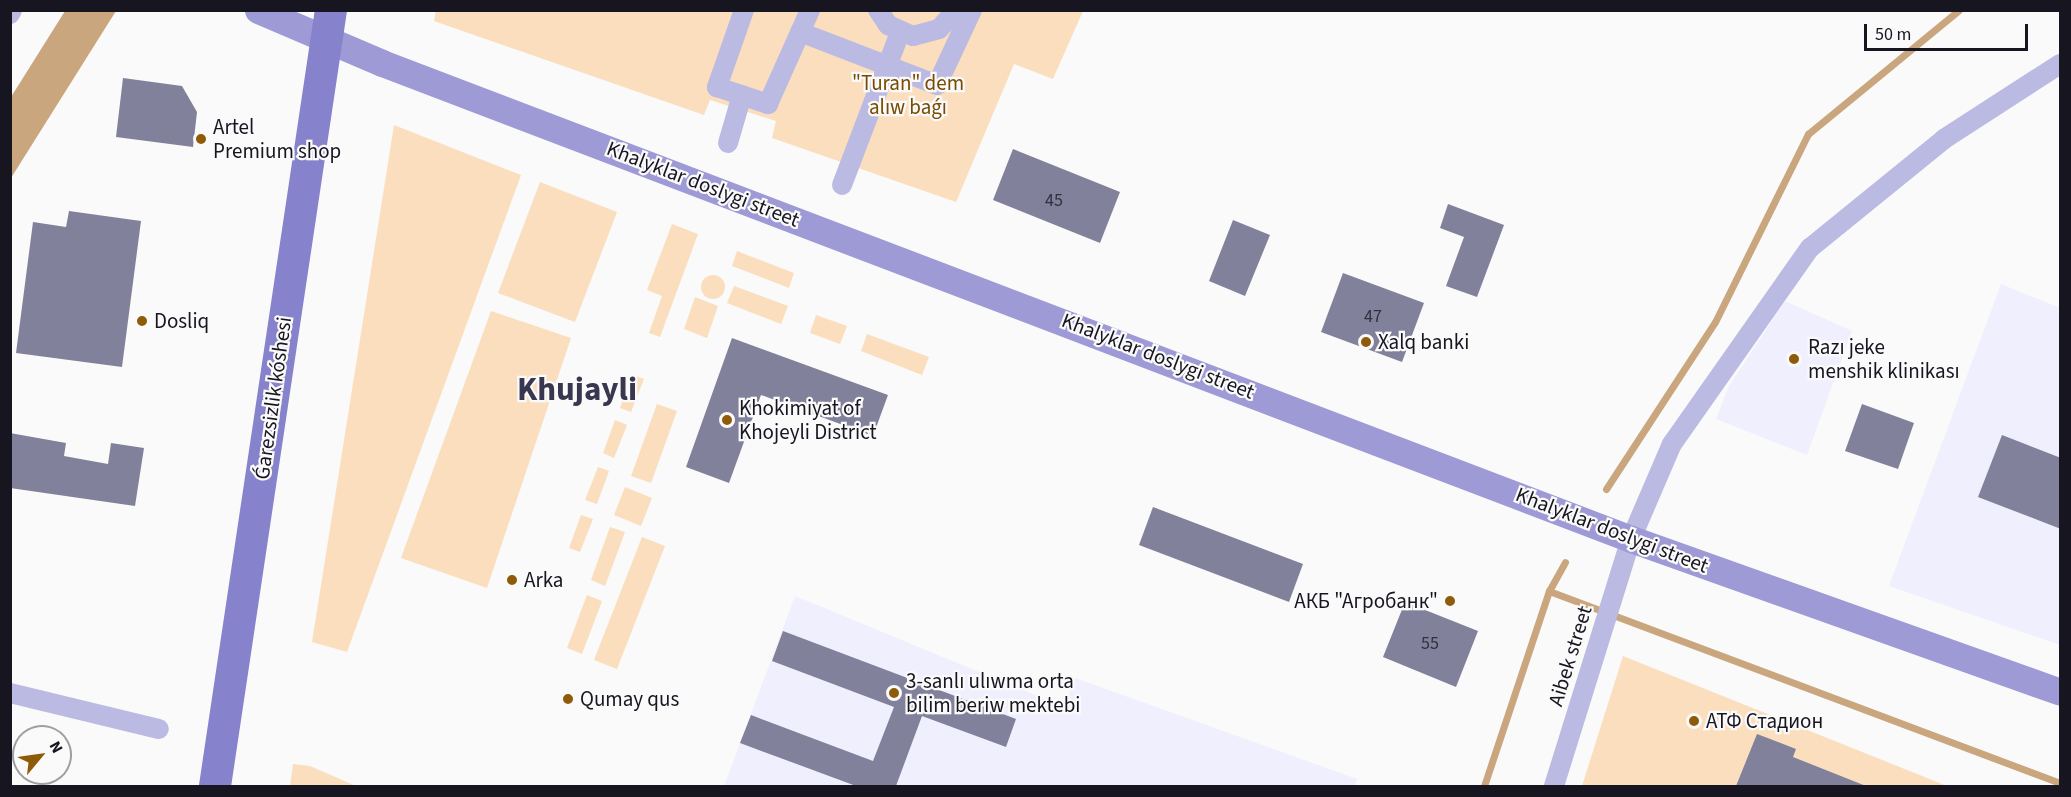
<!DOCTYPE html>
<html>
<head>
<meta charset="utf-8">
<style>
	body { margin:0 }
	#map { position:relative; width:2071px; height:797px; overflow:hidden; background:#fafafa; font-family:"Source Sans 3",sans-serif }
	div>[style] { position:absolute }
	.built>* { inset:0; background:#efeffe }
	.green>* { inset:0; background:#fadebe }
	.round { border-radius:50% }
	.water>* { inset:0; background:#c9a67d }
	.stream>* { height:7px; margin:-3.5px; padding:0 3.5px; transform-origin:3.5px; border-radius:3.5px; background:#c9a67d }
	.building>* { inset:0; background:#82819c }
	.street>* { height:20px; margin:-10px; padding:0 10px; transform-origin:10px; border-radius:10px; background:#bbbae3 }
	.secondary>* { height:27px; margin:-13.5px; padding:0 13.5px; transform-origin:13.5px; border-radius:13.5px; background:#9d9ad6 }
	.primary>* { height:32px; margin:-16px; padding:0 16px; transform-origin:16px; border-radius:16px; background:#8782cc }
	.dots>* { width:16px; height:16px; translate:-50% -50%; box-sizing:border-box; border:3px solid #fafafa; border-radius:50% }
	span { translate:-50% -50%; white-space:nowrap; text-align:center; line-height:1.15; -webkit-text-stroke:4.5px #fafafa; paint-order:stroke }
	.number-label { font-size:18px; color:#31303f }
	.number-label span { -webkit-text-stroke-width:0 }
	.park-label { font-size:21px; color:#774b00 }
	.poi-label { font-size:21px; color:#161520 }
	.left { translate:0 -50%; text-align:left }
	.right { translate:-100% -50%; text-align:right }
	.street-label { font-size:21px; color:#161520 }
	.town-label { font-size:33px; color:#38374f; font-weight:700 }
	.frame { position:absolute; inset:0; border:12px solid #161520; pointer-events:none }
	.north { position:absolute; left:12px; top:725px; width:60px; height:60px; box-sizing:border-box; background:#fafafa; border:2px solid #9f9ea3; border-radius:50%; rotate:61deg; font-size:16px; font-weight:700; line-height:24px; text-align:center; color:#161520 }
	.north::after { content:''; display:block; margin:auto; width:21px; height:27px; background:#8e5b08; clip-path:polygon(50% 0,100% 100%,50% 72%,0 100%) }
	.scale { position:absolute; left:1864px; top:24px; width:164px; height:27px; box-sizing:border-box; border:3px solid #161520; border-top:0; padding-left:8px; font-size:18px; line-height:21px; white-space:nowrap; color:#161520; -webkit-text-stroke:4px #fafafa; paint-order:stroke }
</style>
</head>
<body>
<div id="map">
	<div class="built">
		<div style="clip-path:polygon(2001px 284px,2060px 308px,2060px 645px,1889px 586px)"></div>
		<div style="clip-path:polygon(1785px 301px,1852px 331px,1807px 455px,1716px 419px,1729px 386px)"></div>
		<div style="clip-path:polygon(795px 596px,1064px 707px,1075px 678px,1357px 779px,1354px 786px,724px 786px)"></div>
	</div>
	<div class="green">
		<div style="clip-path:polygon(436px 10px,1083px 11px,1053px 79px,1014px 64px,956px 202px,772px 138px,776px 121px,710px 100px,704px 115px,434px 21px)"></div>
		<div style="clip-path:polygon(394px 125px,521px 175px,347px 652px,312px 642px)"></div>
		<div style="clip-path:polygon(540px 182px,617px 212px,575px 322px,498px 293px)"></div>
		<div style="clip-path:polygon(672px 224px,698px 234px,660px 337px,649px 333px,662px 296px,647px 290px)"></div>
		<div style="clip-path:polygon(737px 251px,794px 273px,789px 288px,732px 266px)"></div>
		<div class="round" style="left:701px;top:275px;width:24px;height:24px"></div>
		<div style="clip-path:polygon(734px 286px,788px 306px,781px 324px,727px 303px)"></div>
		<div style="clip-path:polygon(695px 297px,718px 306px,707px 338px,684px 329px)"></div>
		<div style="clip-path:polygon(491px 311px,571px 338px,487px 588px,401px 558px)"></div>
		<div style="clip-path:polygon(816px 315px,847px 326px,840px 344px,810px 333px)"></div>
		<div style="clip-path:polygon(867px 334px,929px 357px,922px 375px,861px 351px)"></div>
		<div style="clip-path:polygon(632px 375px,644px 379px,631px 412px,620px 408px)"></div>
		<div style="clip-path:polygon(657px 404px,677px 411px,651px 483px,631px 476px)"></div>
		<div style="clip-path:polygon(615px 420px,627px 425px,614px 458px,603px 453px)"></div>
		<div style="clip-path:polygon(598px 467px,609px 471px,597px 504px,585px 500px)"></div>
		<div style="clip-path:polygon(625px 487px,652px 498px,641px 526px,614px 515px)"></div>
		<div style="clip-path:polygon(581px 515px,593px 519px,580px 552px,569px 548px)"></div>
		<div style="clip-path:polygon(610px 527px,625px 532px,605px 586px,591px 580px)"></div>
		<div style="clip-path:polygon(642px 537px,665px 546px,617px 669px,594px 660px)"></div>
		<div style="clip-path:polygon(587px 595px,602px 601px,582px 654px,567px 648px)"></div>
		<div style="clip-path:polygon(1623px 656px,1947px 786px,1582px 786px)"></div>
		<div style="clip-path:polygon(293px 764px,310px 766px,356px 786px,290px 786px)"></div>
	</div>
	<div class="water">
		<div style="clip-path:polygon(65px 11px,116px 11px,11px 178px,11px 97px)"></div>
	</div>
	<div class="stream">
		<div style="left:1606px;top:489px;width:199px;rotate:-56.9deg"></div>
		<div style="left:1715px;top:322px;width:210px;rotate:-63.7deg"></div>
		<div style="left:1808px;top:134px;width:195px;rotate:-39.4deg"></div>
		<div style="left:1549px;top:591px;width:546px;rotate:20.59deg"></div>
		<div style="left:1484px;top:786px;width:206px;rotate:-71.6deg"></div>
		<div style="left:1549px;top:591px;width:33px;rotate:-61deg"></div>
	</div>
	<div class="building">
		<div style="clip-path:polygon(123px 78px,182px 86px,197px 112px,193px 147px,116px 137px)"></div>
		<div style="clip-path:polygon(1013px 149px,1120px 192px,1100px 243px,993px 200px)"></div>
		<div style="clip-path:polygon(1448px 204px,1504px 225px,1477px 297px,1446px 286px,1464px 237px,1440px 228px)"></div>
		<div style="clip-path:polygon(69px 211px,141px 221px,122px 367px,16px 353px,33px 222px,66px 227px)"></div>
		<div style="clip-path:polygon(1233px 220px,1270px 235px,1245px 296px,1209px 281px)"></div>
		<div style="clip-path:polygon(1343px 273px,1424px 303px,1402px 362px,1321px 332px)"></div>
		<div style="clip-path:polygon(732px 338px,888px 395px,873px 436px,761px 395px,729px 483px,686px 467px)"></div>
		<div style="clip-path:polygon(1862px 404px,1914px 423px,1898px 469px,1845px 451px)"></div>
		<div style="clip-path:polygon(10px 433px,66px 443px,64px 456px,108px 464px,111px 443px,144px 448px,135px 506px,10px 488px)"></div>
		<div style="clip-path:polygon(2002px 435px,2061px 458px,2061px 529px,1978px 497px)"></div>
		<div style="clip-path:polygon(1153px 507px,1303px 564px,1289px 602px,1139px 545px)"></div>
		<div style="clip-path:polygon(1405px 602px,1478px 631px,1456px 687px,1383px 657px)"></div>
		<div style="clip-path:polygon(783px 631px,1016px 719px,1006px 747px,922px 716px,896px 786px,856px 786px,740px 743px,751px 715px,873px 761px,894px 707px,772px 661px)"></div>
		<div style="clip-path:polygon(1757px 734px,1796px 749px,1793px 757px,1866px 786px,1736px 786px)"></div>
	</div>
	<div class="street">
		<div style="left:744px;top:10px;width:82px;rotate:109.3deg"></div>
		<div style="left:717px;top:87px;width:54px;rotate:18.4deg"></div>
		<div style="left:768px;top:104px;width:103px;rotate:-65.9deg"></div>
		<div style="left:878px;top:10px;width:18px;rotate:56deg"></div>
		<div style="left:888px;top:25px;width:27px;rotate:24deg"></div>
		<div style="left:913px;top:36px;width:27px;rotate:-15deg"></div>
		<div style="left:939px;top:29px;width:25px;rotate:-48deg"></div>
		<div style="left:10px;top:14px;width:4px;rotate:-63deg"></div>
		<div style="left:800px;top:32px;width:147px;rotate:21.1deg"></div>
		<div style="left:937px;top:85px;width:83px;rotate:-65deg"></div>
		<div style="left:728px;top:143px;width:50px;rotate:-73.7deg"></div>
		<div style="left:842px;top:185px;width:164px;rotate:-69.2deg"></div>
		<div style="left:10px;top:693px;width:153px;rotate:13.6deg"></div>
		<div style="left:1554px;top:786px;width:259px;rotate:-72.7deg"></div>
		<div style="left:1631px;top:539px;width:103px;rotate:-66.7deg"></div>
		<div style="left:1672px;top:444px;width:240px;rotate:-54.9deg"></div>
		<div style="left:1810px;top:248px;width:173px;rotate:-39.1deg"></div>
		<div style="left:1944px;top:139px;width:138px;rotate:-32.9deg"></div>
	</div>
	<div class="secondary">
		<div style="left:258px;top:10px;width:135px;rotate:23.1deg"></div>
		<div style="left:382px;top:63px;width:1337px;rotate:20.86deg"></div>
		<div style="left:1631px;top:539px;width:455px;rotate:19.6deg"></div>
	</div>
	<div class="primary">
		<div style="left:215px;top:786px;width:785px;rotate:-81.5deg"></div>
	</div>
	<div class="dots">
		<div style="left:201px;top:139px;background:#8e5b08"></div>
		<div style="left:142px;top:321px;background:#8e5b08"></div>
		<div style="left:1366px;top:342px;background:#8e5b08"></div>
		<div style="left:1794px;top:359px;background:#8e5b08"></div>
		<div style="left:727px;top:420px;background:#8e5b08"></div>
		<div style="left:512px;top:580px;background:#8e5b08"></div>
		<div style="left:1450px;top:601px;background:#8e5b08"></div>
		<div style="left:894px;top:693px;background:#8e5b08"></div>
		<div style="left:568px;top:699px;background:#8e5b08"></div>
		<div style="left:1694px;top:721px;background:#8e5b08"></div>
	</div>
	<div class="number-label">
		<span style="left:1054px;top:201px">45</span>
		<span style="left:1373px;top:317px">47</span>
		<span style="left:1430px;top:644px">55</span>
	</div>
	<div class="park-label">
		<span style="left:908px;top:95px">"Turan" dem<br>alıw baǵı</span>
	</div>
	<div class="poi-label">
		<span class="left" style="left:213px;top:139px">Artel<br>Premium shop</span>
		<span class="left" style="left:154px;top:321px">Dosliq</span>
		<span class="left" style="left:1378px;top:342px">Xalq banki</span>
		<span class="left" style="left:1808px;top:359px">Razı jeke<br>menshik klinikası</span>
		<span class="left" style="left:739px;top:420px">Khokimiyat of<br>Khojeyli District</span>
		<span class="left" style="left:524px;top:580px">Arka</span>
		<span class="right" style="left:1438px;top:601px">АКБ "Агробанк"</span>
		<span class="left" style="left:906px;top:693px">3-sanlı ulıwma orta<br>bilim beriw mektebi</span>
		<span class="left" style="left:580px;top:699px">Qumay qus</span>
		<span class="left" style="left:1706px;top:721px">АТФ Стадион</span>
	</div>
	<div class="street-label">
		<span style="left:703px;top:184px;rotate:21deg">Khalyklar doslygi street</span>
		<span style="left:1158px;top:356px;rotate:21deg">Khalyklar doslygi street</span>
		<span style="left:273px;top:398px;rotate:-82deg">Ǵarezsizlik kóshesi</span>
		<span style="left:1612px;top:530px;rotate:21deg">Khalyklar doslygi street</span>
		<span style="left:1570px;top:656px;rotate:-73deg">Aibek street</span>
	</div>
	<div class="town-label">
		<span style="left:577px;top:390px">Khujayli</span>
	</div>
	<div class="frame"></div>
	<div class="north">N</div>
	<div class="scale">50 m</div>
</div>
</body>
</html>
